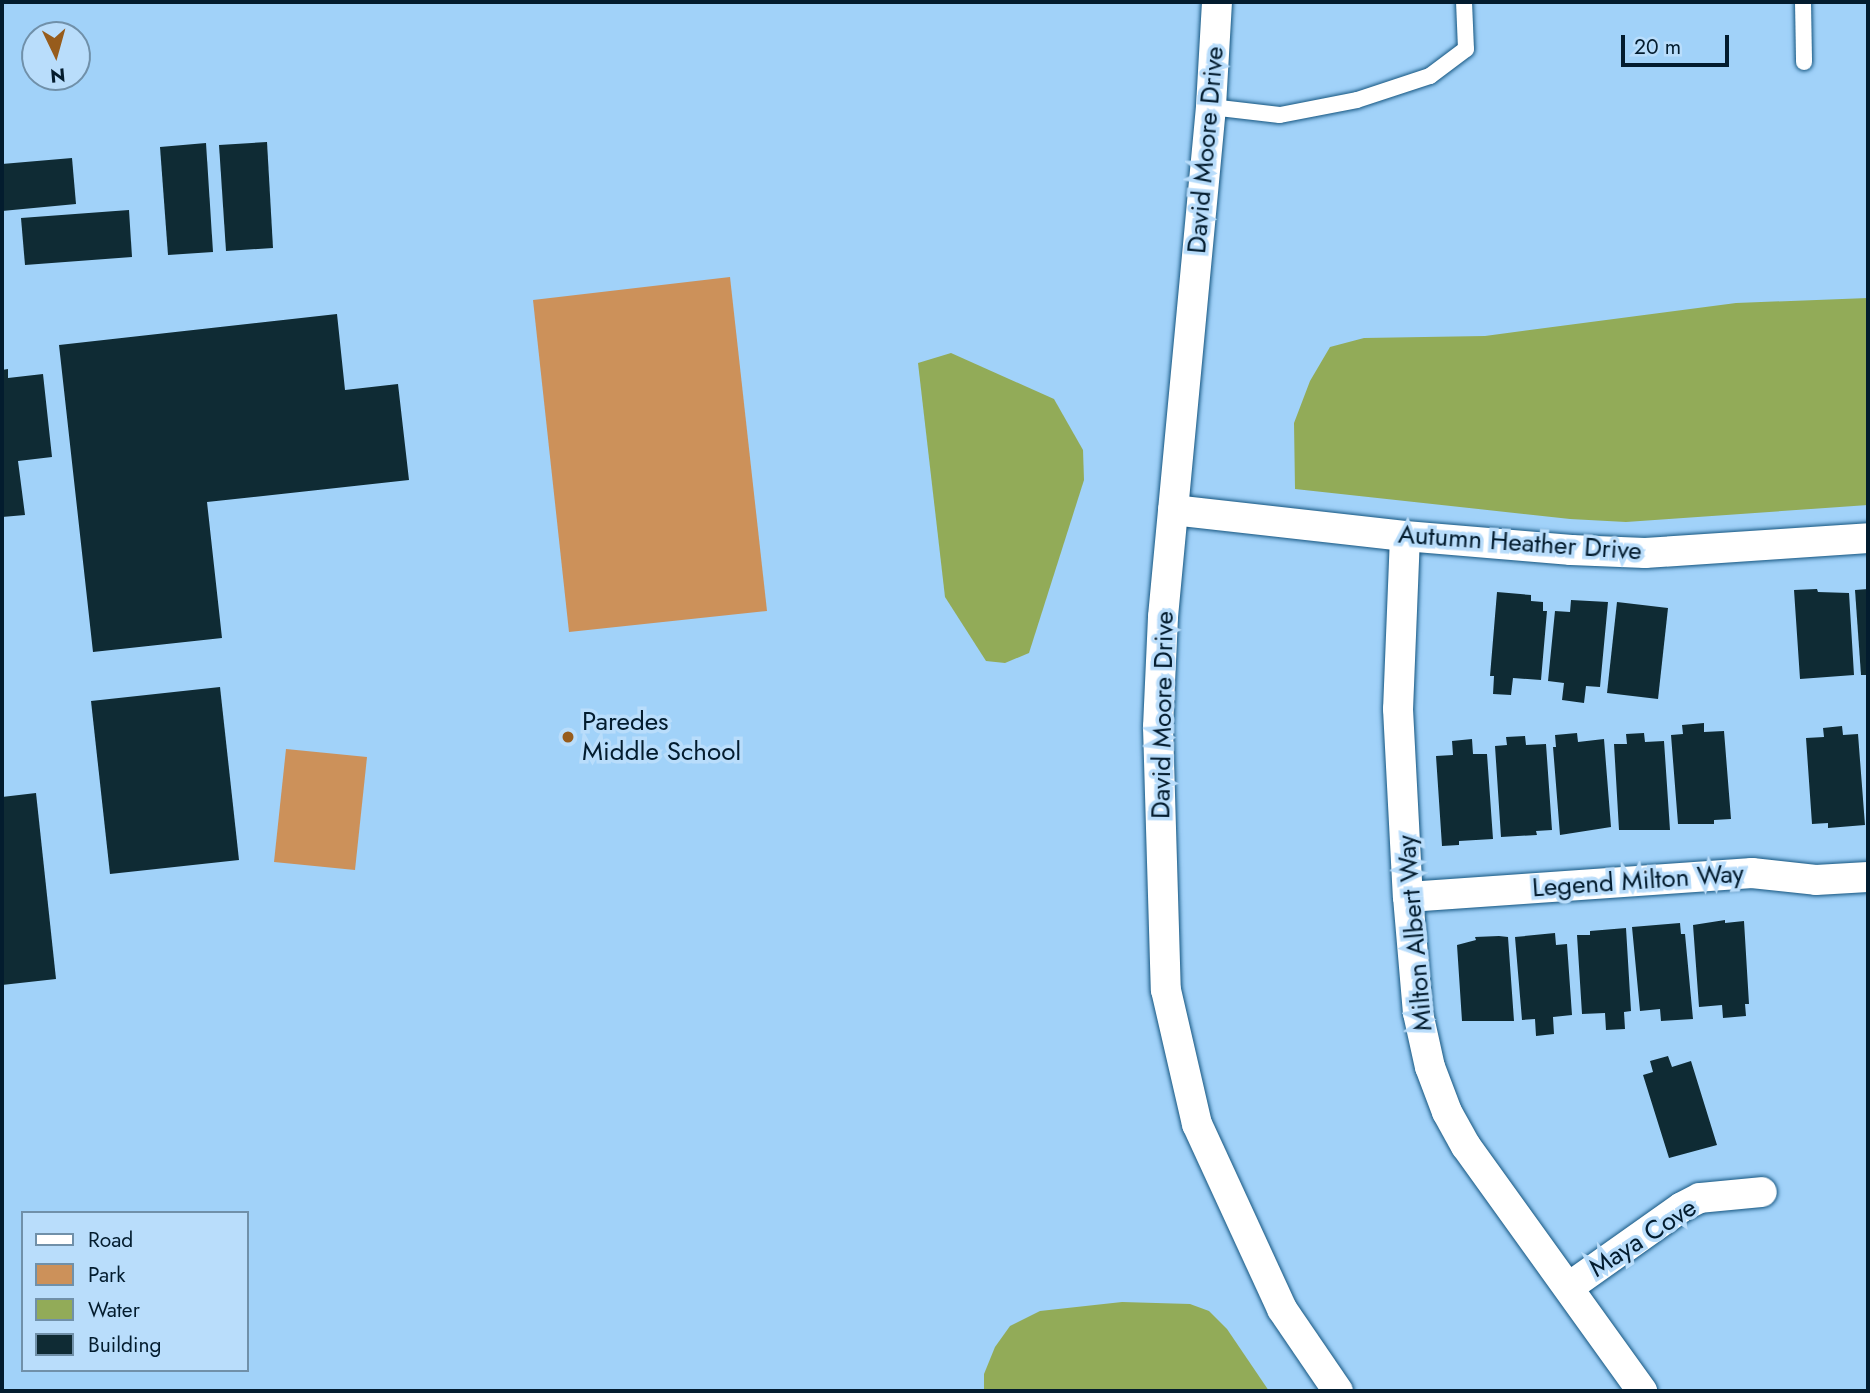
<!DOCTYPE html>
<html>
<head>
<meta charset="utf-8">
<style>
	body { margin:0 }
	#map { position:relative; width:1870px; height:1393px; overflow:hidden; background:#a1d2f9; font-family:Jost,sans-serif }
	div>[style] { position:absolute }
	.green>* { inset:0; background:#cc915a }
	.water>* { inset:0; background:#92ab58 }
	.building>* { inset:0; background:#0f2b34 }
	.roads { filter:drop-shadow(0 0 2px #145580) drop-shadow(0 0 2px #145580) }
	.service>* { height:16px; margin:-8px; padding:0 8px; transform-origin:8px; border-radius:8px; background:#fff }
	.minor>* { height:30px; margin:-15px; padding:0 15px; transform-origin:15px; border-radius:15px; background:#fff }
	.dots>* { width:19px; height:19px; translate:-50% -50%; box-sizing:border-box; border:4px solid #b9ddfb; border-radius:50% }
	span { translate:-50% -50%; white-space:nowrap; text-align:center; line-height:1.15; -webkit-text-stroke:7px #b9ddfb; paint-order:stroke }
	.street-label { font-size:26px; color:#031c2e }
	.poi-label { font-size:26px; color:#031c2e }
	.left { translate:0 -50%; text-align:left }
	.frame { position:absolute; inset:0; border:4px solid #031c2e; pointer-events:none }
	.legend { position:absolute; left:21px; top:1211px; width:228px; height:161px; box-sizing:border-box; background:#b9ddfb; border:2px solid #7090a9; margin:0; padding:9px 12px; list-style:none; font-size:21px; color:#031c2e }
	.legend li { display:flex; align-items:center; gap:14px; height:35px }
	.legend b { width:35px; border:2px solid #7090a9 }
	.north { position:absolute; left:21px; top:21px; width:70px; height:70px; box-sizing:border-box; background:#b9ddfb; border:2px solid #7090a9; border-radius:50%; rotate:175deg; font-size:19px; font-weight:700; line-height:28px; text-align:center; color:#031c2e }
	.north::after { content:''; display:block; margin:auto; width:24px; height:32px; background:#975c1c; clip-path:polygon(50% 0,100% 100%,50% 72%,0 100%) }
	.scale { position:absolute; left:1621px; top:35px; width:108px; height:32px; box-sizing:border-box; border:4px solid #031c2e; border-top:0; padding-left:9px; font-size:21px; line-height:24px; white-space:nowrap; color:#031c2e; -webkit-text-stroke:5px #b9ddfb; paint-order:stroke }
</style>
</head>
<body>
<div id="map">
	<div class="green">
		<div style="clip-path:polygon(730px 277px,767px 611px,569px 632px,533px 300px)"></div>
		<div style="clip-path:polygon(286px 749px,367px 757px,355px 870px,274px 862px)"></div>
	</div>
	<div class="water">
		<div style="clip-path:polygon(1868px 298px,1868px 505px,1626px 522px,1570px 519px,1295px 489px,1294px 423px,1310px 381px,1330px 347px,1364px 338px,1485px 336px,1736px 303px)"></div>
		<div style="clip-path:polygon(951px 353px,1054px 399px,1083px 450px,1084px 480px,1029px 653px,1005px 663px,986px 661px,945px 597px,918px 363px)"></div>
		<div style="clip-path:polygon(1122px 1302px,1190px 1304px,1209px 1311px,1227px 1329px,1269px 1391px,984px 1391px,984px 1374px,995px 1347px,1010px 1326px,1040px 1311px)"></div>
	</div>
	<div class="building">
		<div style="clip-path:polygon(267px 142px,273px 248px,226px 251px,219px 145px)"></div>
		<div style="clip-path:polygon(206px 143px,213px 252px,168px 255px,160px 147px)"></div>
		<div style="clip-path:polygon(72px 158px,76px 204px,2px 211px,2px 164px)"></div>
		<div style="clip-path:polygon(129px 210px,132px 257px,25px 265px,21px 218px)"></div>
		<div style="clip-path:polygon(337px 314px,345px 390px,398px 384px,409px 480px,207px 502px,222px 638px,93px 652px,59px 345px)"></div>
		<div style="clip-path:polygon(8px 369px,8px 378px,43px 374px,52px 457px,18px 461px,25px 515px,2px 517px,2px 370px)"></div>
		<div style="clip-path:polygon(1817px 589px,1818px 592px,1849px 593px,1854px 675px,1800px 679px,1794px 590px)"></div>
		<div style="clip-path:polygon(1868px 589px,1868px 675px,1861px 675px,1855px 590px)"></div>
		<div style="clip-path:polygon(1497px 592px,1531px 595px,1531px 601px,1543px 602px,1543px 611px,1547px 611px,1541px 680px,1513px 678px,1511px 695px,1493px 694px,1494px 676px,1490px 676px)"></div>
		<div style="clip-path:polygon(1571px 600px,1608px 602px,1600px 687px,1586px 686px,1584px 703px,1562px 700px,1564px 683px,1548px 681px,1555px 611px,1570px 612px)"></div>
		<div style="clip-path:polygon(1617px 602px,1668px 608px,1658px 699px,1607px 693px)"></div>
		<div style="clip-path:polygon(220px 687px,239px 860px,110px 874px,91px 701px)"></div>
		<div style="clip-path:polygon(1704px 723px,1704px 732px,1724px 731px,1731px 819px,1714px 820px,1714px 824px,1678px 824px,1671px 735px,1683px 734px,1682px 725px)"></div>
		<div style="clip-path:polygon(1842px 726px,1843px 735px,1858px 734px,1865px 825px,1828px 828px,1828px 823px,1812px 824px,1806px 738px,1824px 737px,1823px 728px)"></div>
		<div style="clip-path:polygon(1577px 733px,1578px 742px,1604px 739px,1611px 827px,1560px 835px,1553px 747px,1556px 747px,1555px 735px)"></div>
		<div style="clip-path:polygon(1644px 733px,1645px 742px,1664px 741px,1670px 830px,1619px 830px,1614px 744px,1627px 744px,1626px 734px)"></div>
		<div style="clip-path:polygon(1525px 736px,1526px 745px,1546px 744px,1552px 830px,1536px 831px,1537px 835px,1501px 837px,1495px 746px,1507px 745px,1506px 737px)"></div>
		<div style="clip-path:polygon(1472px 739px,1473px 754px,1487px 754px,1493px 839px,1459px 841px,1459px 845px,1442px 846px,1436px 756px,1453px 755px,1452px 741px)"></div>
		<div style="clip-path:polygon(36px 793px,56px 979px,2px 985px,2px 797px)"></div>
		<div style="clip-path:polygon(1725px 920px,1725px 923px,1744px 921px,1749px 1004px,1745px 1004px,1746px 1016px,1723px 1018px,1722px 1005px,1699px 1007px,1693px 925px)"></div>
		<div style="clip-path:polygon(1680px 923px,1681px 934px,1685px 934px,1693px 1019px,1661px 1021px,1660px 1009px,1640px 1011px,1632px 927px)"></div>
		<div style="clip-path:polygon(1626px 928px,1631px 1011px,1624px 1012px,1625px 1029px,1606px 1030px,1605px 1013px,1582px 1014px,1577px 935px,1590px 935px,1590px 931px)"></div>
		<div style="clip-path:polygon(1555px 933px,1556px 945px,1567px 944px,1572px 1015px,1553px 1017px,1554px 1034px,1536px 1036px,1535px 1019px,1522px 1020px,1515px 937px)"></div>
		<div style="clip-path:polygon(1499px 936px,1508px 937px,1514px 1021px,1462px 1021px,1457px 945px,1476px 940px,1475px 937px)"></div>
		<div style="clip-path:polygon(1668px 1056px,1672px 1067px,1691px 1061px,1717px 1145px,1669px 1158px,1643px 1075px,1653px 1072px,1650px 1061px)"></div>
	</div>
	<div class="roads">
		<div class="service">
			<div style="left:1803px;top:2px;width:60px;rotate:89deg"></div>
			<div style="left:1211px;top:107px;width:69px;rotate:6.6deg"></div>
			<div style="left:1280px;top:115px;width:78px;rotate:-11deg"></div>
			<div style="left:1357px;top:100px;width:77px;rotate:-18.2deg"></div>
			<div style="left:1430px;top:76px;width:45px;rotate:-36.9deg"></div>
			<div style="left:1466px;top:49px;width:47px;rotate:-92.4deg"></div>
		</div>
		<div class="minor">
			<div style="left:1217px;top:2px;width:105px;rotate:93.3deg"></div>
			<div style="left:1211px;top:107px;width:512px;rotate:95.38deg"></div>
			<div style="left:1163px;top:617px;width:110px;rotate:92.6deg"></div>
			<div style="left:1158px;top:727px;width:263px;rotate:88.3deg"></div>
			<div style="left:1166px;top:990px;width:138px;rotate:77deg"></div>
			<div style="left:1197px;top:1124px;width:204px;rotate:65.3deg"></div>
			<div style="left:1282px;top:1309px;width:99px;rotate:55.7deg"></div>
			<div style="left:1173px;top:510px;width:233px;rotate:6.4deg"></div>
			<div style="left:1405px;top:536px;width:167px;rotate:4.8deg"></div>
			<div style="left:1571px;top:550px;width:74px;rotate:2.3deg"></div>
			<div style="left:1645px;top:553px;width:224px;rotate:-3.8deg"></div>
			<div style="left:1405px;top:536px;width:173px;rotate:92.3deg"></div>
			<div style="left:1398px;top:709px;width:188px;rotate:87deg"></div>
			<div style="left:1408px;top:897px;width:116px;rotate:85.1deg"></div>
			<div style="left:1418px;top:1013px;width:55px;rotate:77.5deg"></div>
			<div style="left:1430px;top:1067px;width:48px;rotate:69.3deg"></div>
			<div style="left:1447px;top:1112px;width:39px;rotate:61deg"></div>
			<div style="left:1466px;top:1146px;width:302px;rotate:54.3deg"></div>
			<div style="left:1408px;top:897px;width:345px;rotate:-4deg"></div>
			<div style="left:1752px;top:873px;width:64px;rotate:6.2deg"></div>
			<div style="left:1816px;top:880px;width:52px;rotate:-3.3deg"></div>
			<div style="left:1569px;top:1287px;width:138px;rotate:-35.3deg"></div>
			<div style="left:1682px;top:1207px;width:20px;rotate:-27deg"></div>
			<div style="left:1700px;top:1198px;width:62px;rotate:-5.5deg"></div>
		</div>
	</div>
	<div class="dots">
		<div style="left:568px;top:737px;background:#975c1c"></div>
	</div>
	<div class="street-label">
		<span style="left:1206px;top:150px;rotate:-85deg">David Moore Drive</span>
		<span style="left:1520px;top:543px;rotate:4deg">Autumn Heather Drive</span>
		<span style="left:1163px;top:715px;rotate:-89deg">David Moore Drive</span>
		<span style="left:1638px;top:881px;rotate:-4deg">Legend Milton Way</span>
		<span style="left:1415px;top:933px;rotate:-95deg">Milton Albert Way</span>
		<span style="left:1643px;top:1238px;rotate:-33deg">Maya Cove</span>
	</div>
	<div class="poi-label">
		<span class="left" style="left:582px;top:737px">Paredes<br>Middle School</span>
	</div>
	<div class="frame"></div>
	<ul class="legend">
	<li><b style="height:9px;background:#fff"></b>Road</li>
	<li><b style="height:19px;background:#cc915a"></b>Park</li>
	<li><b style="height:19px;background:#92ab58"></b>Water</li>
	<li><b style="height:19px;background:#0f2b34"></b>Building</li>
	</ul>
	<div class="north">N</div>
	<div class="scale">20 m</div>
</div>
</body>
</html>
